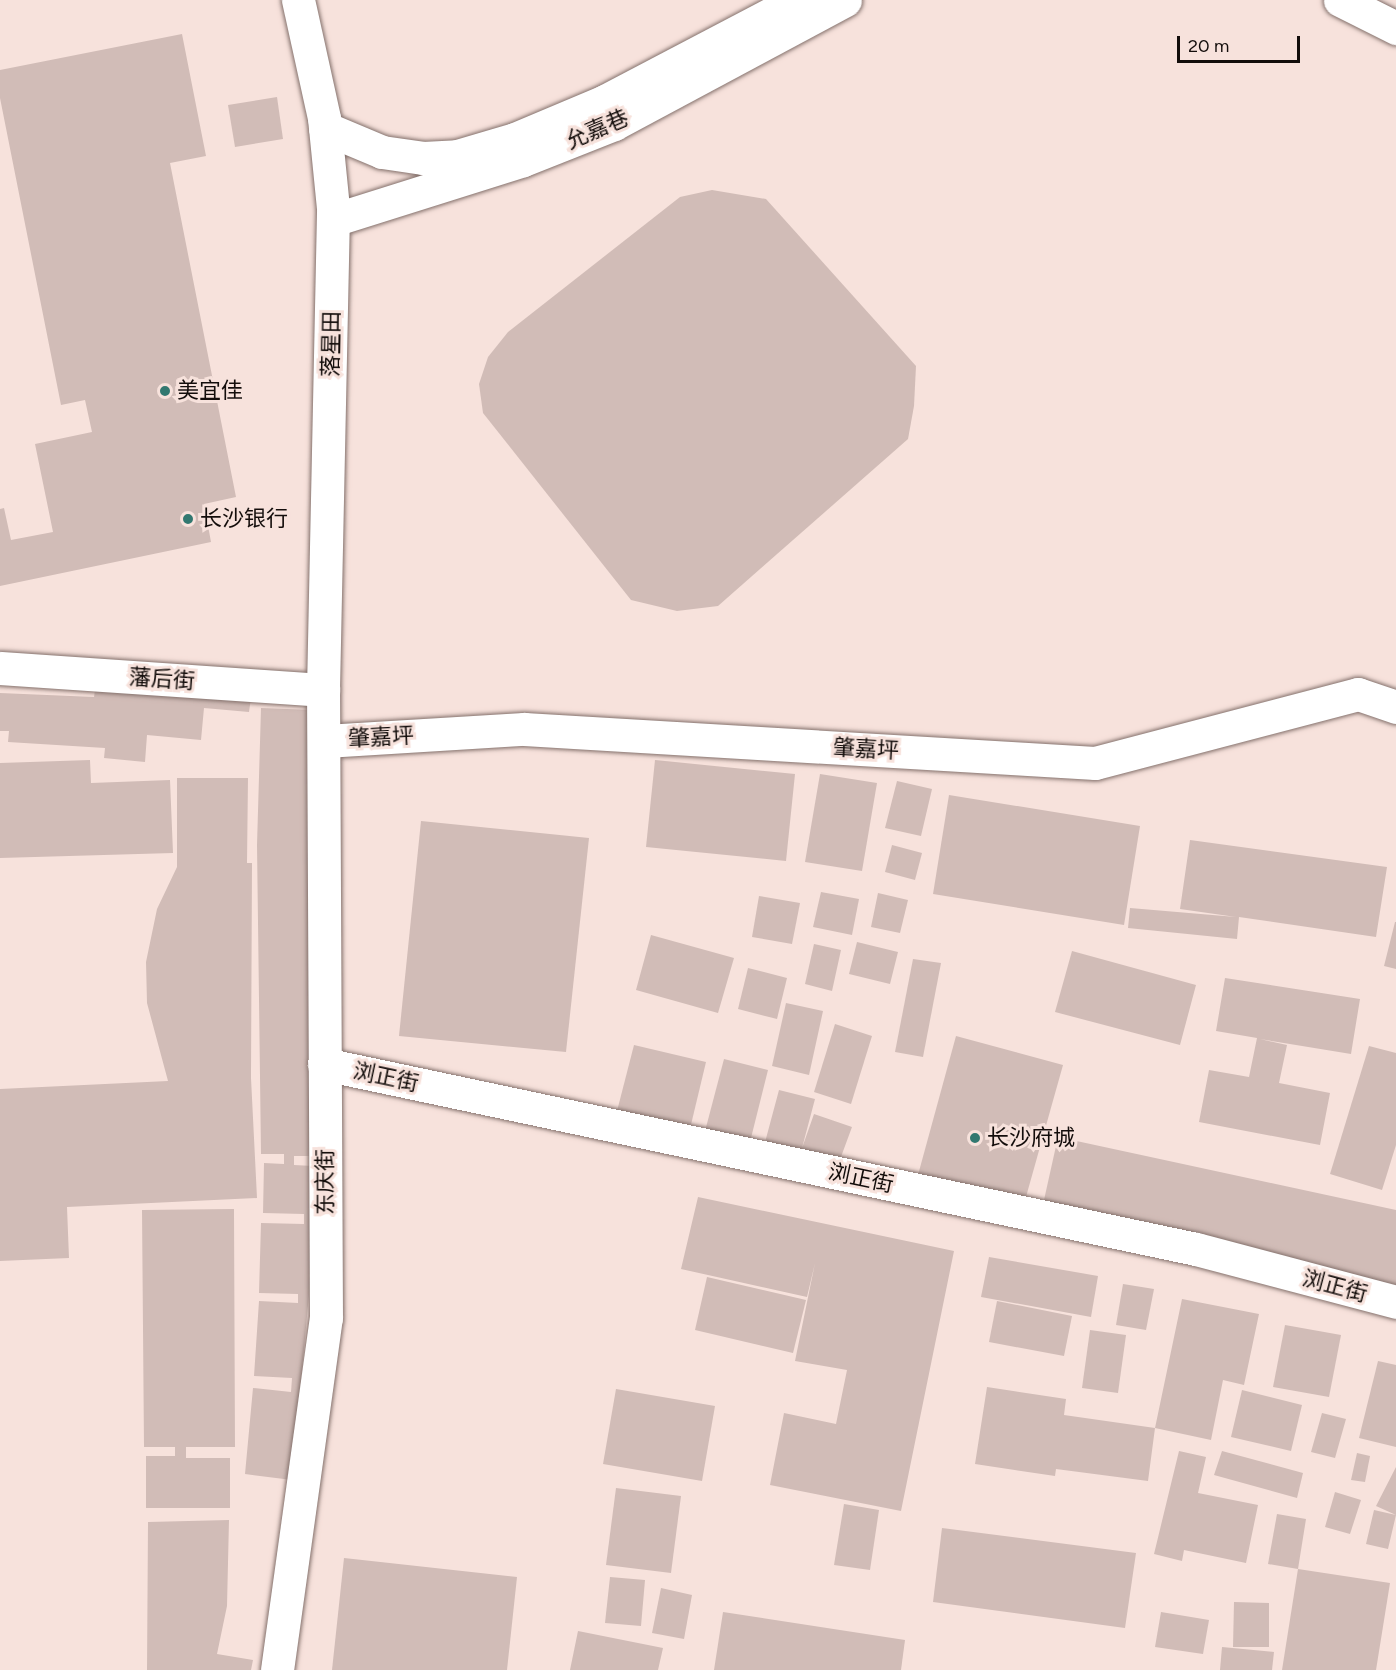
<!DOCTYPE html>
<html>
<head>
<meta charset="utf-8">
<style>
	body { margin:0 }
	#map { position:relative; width:1396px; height:1670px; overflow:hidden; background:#f7e2dc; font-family:Figtree,"Noto Sans SC",sans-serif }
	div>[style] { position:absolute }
	.building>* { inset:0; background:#d1bcb7 }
	.roads { filter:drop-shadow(0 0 2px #84716c) drop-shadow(0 0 2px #84716c) }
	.minor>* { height:33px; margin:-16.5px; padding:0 16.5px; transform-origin:16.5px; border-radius:16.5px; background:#fff }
	.major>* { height:33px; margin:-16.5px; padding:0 16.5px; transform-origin:16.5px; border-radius:16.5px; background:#fff }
	.dots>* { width:16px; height:16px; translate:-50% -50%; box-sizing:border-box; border:3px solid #f7e2dc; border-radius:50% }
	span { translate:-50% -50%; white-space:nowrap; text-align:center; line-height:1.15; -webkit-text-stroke:6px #f7e2dc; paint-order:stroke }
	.street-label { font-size:22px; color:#130d0b }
	.poi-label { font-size:22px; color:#130d0b }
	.left { translate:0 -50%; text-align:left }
	.scale { position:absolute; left:1177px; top:36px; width:123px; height:27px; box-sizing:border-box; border:3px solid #130d0b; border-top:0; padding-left:8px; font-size:18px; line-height:21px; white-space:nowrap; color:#130d0b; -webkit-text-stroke:4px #f7e2dc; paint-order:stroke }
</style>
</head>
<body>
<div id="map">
	<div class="building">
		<div style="clip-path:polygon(182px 34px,206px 156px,170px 163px,236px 497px,204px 504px,211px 542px,0 586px,0 509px,4px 508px,11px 540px,53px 532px,35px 444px,92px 432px,85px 400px,61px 405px,0 98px,0 70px)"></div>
		<div style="clip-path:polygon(277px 97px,283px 139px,235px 147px,228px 105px)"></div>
		<div style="clip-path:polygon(712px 190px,766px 199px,916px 366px,914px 406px,908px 439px,718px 606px,677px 611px,631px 600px,483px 413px,479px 384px,488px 357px,508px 332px,680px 197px)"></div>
		<div style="clip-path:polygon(96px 683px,251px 698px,249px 712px,204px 708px,201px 740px,147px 735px,145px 762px,104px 758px,105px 748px,8px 742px,9px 731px,0 731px,0 693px,94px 697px)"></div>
		<div style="clip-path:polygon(261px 708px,312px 710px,309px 1156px,294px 1156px,294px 1165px,313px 1166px,309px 1294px,292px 1480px,245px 1474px,253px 1388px,291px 1392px,292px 1378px,254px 1376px,259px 1301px,298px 1303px,298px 1294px,259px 1293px,261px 1223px,304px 1224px,304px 1214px,263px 1213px,264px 1163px,284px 1164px,284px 1154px,261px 1154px,257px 845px)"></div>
		<div style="clip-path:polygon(90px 760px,91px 783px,170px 780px,173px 853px,0 858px,0 763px)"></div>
		<div style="clip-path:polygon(655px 760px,795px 774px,786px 861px,646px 847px)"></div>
		<div style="clip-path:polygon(820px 774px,877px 783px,862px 871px,805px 862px)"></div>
		<div style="clip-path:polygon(177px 778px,248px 778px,247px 863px,252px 863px,251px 1078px,257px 1198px,67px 1207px,69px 1258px,0 1261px,0 1089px,168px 1081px,147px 1003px,146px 962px,157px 909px,177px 867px)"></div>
		<div style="clip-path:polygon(897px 781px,932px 789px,921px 836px,885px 828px)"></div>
		<div style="clip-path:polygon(949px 795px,1140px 826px,1124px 925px,933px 894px)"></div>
		<div style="clip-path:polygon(421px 821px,589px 838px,566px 1052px,399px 1036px)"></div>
		<div style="clip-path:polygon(1190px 840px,1387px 867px,1376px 937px,1239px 917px,1237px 939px,1128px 928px,1130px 908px,1236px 917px,1180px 909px)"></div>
		<div style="clip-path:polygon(892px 845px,922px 853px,915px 880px,885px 872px)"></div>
		<div style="clip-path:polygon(821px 892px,859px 899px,852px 935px,813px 927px)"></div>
		<div style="clip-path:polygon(878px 893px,908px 900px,900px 933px,871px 927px)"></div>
		<div style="clip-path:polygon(759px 896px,800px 903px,792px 944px,752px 937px)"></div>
		<div style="clip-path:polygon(1395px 922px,1396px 922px,1396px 969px,1384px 966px)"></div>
		<div style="clip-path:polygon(651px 935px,734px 958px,718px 1013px,636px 990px)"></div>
		<div style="clip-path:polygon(857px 942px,898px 952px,890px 984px,849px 974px)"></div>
		<div style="clip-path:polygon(814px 944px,841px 950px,832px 991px,805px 984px)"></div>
		<div style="clip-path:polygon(1072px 951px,1196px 985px,1180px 1045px,1055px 1012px)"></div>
		<div style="clip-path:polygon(913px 959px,941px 963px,923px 1057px,895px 1052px)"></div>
		<div style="clip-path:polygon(748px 968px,787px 978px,777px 1019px,738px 1009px)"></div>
		<div style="clip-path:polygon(1225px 978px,1360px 999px,1351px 1054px,1260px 1039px,1287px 1045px,1279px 1083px,1330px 1093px,1320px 1145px,1199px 1122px,1209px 1070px,1249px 1077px,1257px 1038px,1216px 1031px)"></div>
		<div style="clip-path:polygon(786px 1003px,823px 1011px,809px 1075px,772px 1066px)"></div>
		<div style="clip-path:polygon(835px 1024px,872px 1036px,851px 1104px,814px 1092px)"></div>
		<div style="clip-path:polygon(956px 1036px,1063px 1065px,1024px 1204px,918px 1175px)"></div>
		<div style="clip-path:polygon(634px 1045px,706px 1062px,689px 1133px,616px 1115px)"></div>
		<div style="clip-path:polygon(1369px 1046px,1396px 1053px,1396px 1145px,1382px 1190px,1330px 1174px)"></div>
		<div style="clip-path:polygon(724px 1059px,768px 1070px,749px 1146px,704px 1135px)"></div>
		<div style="clip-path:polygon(779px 1090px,815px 1099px,802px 1148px,814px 1114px,852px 1127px,838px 1165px,764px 1146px)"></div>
		<div style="clip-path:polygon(1058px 1137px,1396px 1210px,1396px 1285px,1042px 1209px)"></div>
		<div style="clip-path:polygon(698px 1197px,954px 1251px,901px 1511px,770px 1485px,784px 1413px,836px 1424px,847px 1370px,795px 1361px,815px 1263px,807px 1297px,681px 1269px)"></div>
		<div style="clip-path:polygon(234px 1209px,235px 1447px,186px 1447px,186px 1458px,230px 1458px,230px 1508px,146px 1508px,146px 1456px,175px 1456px,175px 1447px,144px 1447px,142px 1210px)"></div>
		<div style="clip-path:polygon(989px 1257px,1098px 1276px,1091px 1317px,981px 1297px)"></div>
		<div style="clip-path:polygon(707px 1277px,806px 1300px,793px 1353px,695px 1330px)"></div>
		<div style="clip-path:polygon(1123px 1284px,1154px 1289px,1146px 1330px,1116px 1325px)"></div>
		<div style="clip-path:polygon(1182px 1299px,1259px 1314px,1244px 1385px,1223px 1380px,1211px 1440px,1155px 1428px)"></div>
		<div style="clip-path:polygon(997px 1301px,1072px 1316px,1064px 1356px,989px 1342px)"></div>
		<div style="clip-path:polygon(1285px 1325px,1341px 1335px,1329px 1397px,1273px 1387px)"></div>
		<div style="clip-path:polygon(1090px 1330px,1126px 1335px,1118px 1393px,1082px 1388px)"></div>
		<div style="clip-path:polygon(1378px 1361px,1396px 1365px,1396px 1447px,1359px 1438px)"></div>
		<div style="clip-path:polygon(987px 1387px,1066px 1399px,1064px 1415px,1155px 1428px,1148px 1481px,1056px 1469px,1055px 1476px,975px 1464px)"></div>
		<div style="clip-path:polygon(616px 1389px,715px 1406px,702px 1481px,603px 1464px)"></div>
		<div style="clip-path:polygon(1242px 1390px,1302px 1405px,1291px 1451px,1231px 1437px)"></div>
		<div style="clip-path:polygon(1322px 1413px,1346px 1419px,1335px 1458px,1311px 1452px)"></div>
		<div style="clip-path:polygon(1179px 1451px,1206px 1457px,1198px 1493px,1258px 1505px,1246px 1563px,1184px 1550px,1182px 1561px,1154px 1554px)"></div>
		<div style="clip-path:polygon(1222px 1451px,1303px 1473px,1297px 1498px,1214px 1475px)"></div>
		<div style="clip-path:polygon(1357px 1453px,1370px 1456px,1365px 1482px,1351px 1480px)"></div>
		<div style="clip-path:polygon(1396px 1467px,1396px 1515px,1388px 1549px,1366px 1544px,1374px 1510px,1396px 1515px,1376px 1506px)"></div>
		<div style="clip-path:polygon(616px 1488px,681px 1496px,671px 1573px,606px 1565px)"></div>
		<div style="clip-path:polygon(1335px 1492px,1361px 1500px,1350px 1534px,1325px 1527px)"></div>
		<div style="clip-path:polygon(844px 1504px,879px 1510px,870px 1570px,834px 1565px)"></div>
		<div style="clip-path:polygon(1277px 1514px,1306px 1519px,1298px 1569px,1268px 1564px)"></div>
		<div style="clip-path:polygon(229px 1520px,227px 1606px,217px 1654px,253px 1660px,251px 1670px,147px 1670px,148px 1522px)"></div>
		<div style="clip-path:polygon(942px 1528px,1136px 1553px,1125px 1628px,933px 1602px)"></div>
		<div style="clip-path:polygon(344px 1558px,517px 1577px,507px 1670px,332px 1670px)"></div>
		<div style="clip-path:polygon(1298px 1569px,1390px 1583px,1376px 1670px,1282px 1670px)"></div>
		<div style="clip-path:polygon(610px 1577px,645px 1580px,641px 1626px,605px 1623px)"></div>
		<div style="clip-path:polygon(661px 1588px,692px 1595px,684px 1639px,652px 1633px)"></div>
		<div style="clip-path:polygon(1234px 1602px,1269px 1603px,1269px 1647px,1233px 1647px)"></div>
		<div style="clip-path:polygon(723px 1612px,905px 1640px,901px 1670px,714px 1670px)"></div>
		<div style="clip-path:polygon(1161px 1612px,1209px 1620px,1203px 1654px,1155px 1647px)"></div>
		<div style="clip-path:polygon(578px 1631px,663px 1648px,658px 1670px,570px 1670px)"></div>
		<div style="clip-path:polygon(1222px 1647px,1274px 1652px,1272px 1670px,1220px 1670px)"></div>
	</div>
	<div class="roads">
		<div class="minor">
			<div style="left:325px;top:128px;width:62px;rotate:22.8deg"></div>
			<div style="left:382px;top:152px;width:41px;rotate:8.3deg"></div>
			<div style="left:423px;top:158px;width:34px;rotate:-3deg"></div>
			<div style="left:457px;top:156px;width:60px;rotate:-16.3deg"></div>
			<div style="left:515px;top:139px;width:98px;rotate:-22.9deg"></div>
			<div style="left:605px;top:101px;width:217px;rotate:-27.7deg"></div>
			<div style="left:333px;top:220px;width:199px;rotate:-17.5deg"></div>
			<div style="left:523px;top:160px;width:98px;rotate:-21.6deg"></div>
			<div style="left:614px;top:124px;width:262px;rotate:-28.2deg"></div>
			<div style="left:0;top:668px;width:324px;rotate:3.9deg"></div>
			<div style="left:325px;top:741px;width:199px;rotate:-3.5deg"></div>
			<div style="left:524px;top:729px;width:572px;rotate:3.41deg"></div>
			<div style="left:1095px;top:763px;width:272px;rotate:-14.7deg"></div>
			<div style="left:1358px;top:694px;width:40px;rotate:18.9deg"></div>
			<div style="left:324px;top:1064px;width:891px;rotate:11.98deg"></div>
			<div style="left:1196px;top:1249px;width:207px;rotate:14.8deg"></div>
			<div style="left:277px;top:1670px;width:355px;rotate:-82.1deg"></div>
			<div style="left:326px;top:1318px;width:628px;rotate:-90.27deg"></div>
			<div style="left:323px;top:690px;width:482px;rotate:-88.8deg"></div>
			<div style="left:333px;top:208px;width:90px;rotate:-95.7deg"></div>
			<div style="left:324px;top:118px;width:121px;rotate:-102.4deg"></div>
		</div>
		<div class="major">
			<div style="left:1340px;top:0;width:63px;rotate:26.6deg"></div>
		</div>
	</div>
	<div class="dots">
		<div style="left:165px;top:391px;background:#327870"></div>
		<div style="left:188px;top:519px;background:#327870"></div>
		<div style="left:975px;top:1138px;background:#327870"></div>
	</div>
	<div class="street-label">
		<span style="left:597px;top:129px;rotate:-23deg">允嘉巷</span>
		<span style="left:331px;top:344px;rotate:-89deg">落星田</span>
		<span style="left:162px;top:679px;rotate:4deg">藩后街</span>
		<span style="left:381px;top:737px;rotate:-3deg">肇嘉坪</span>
		<span style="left:866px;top:749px;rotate:3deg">肇嘉坪</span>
		<span style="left:386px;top:1077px;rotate:12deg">浏正街</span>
		<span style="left:861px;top:1178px;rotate:12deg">浏正街</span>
		<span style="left:325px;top:1182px;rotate:-90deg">东庆街</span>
		<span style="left:1335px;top:1286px;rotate:15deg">浏正街</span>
	</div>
	<div class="poi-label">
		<span class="left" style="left:177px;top:391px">美宜佳</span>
		<span class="left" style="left:200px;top:519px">长沙银行</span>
		<span class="left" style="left:987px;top:1138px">长沙府城</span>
	</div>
	<div class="scale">20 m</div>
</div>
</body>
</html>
